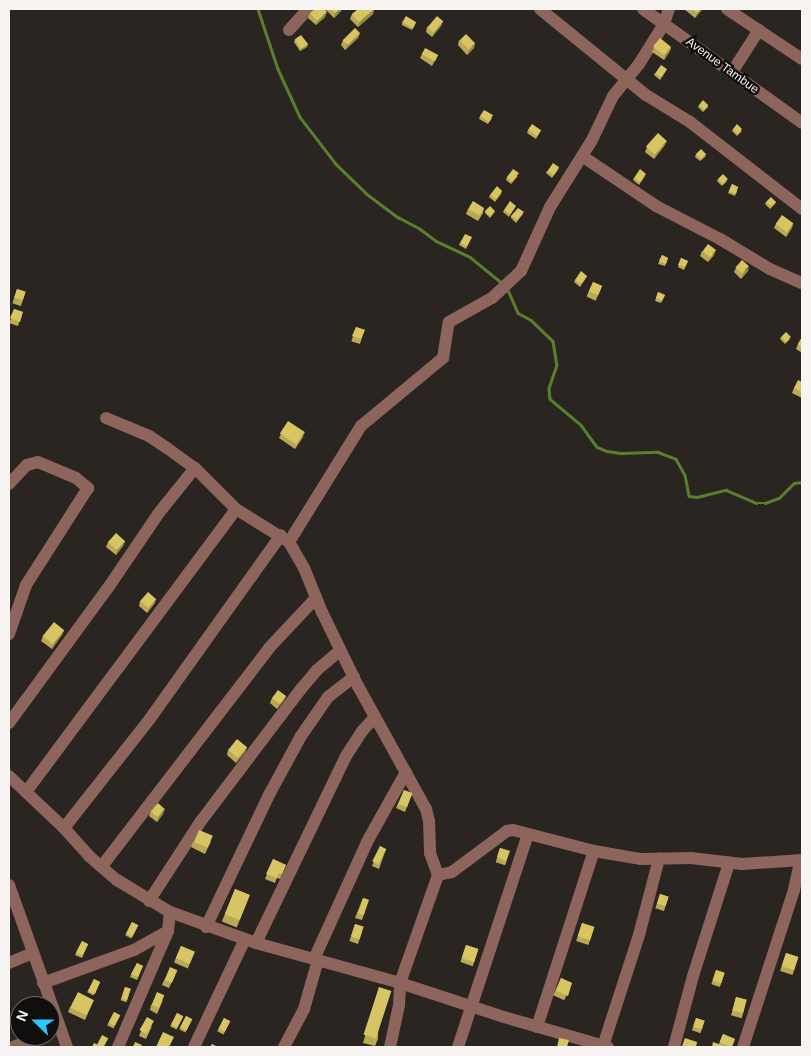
<!DOCTYPE html>
<html>
<head>
<meta charset="utf-8">
<style>
	body { margin:0 }
	#map { position:relative; width:811px; height:1056px; overflow:hidden; background:#2a2521; font-family:Arial,sans-serif }
	div>[style] { position:absolute }
	.stream>* { height:2.5px; margin:-1.25px; padding:0 1.25px; transform-origin:1.25px; border-radius:1.25px; background:#5a802d }
	.minor>* { height:12px; margin:-6px; padding:0 6px; transform-origin:6px; border-radius:6px; background:#8d655c }
	.wall>* { inset:0; background:#b9a954; transform-origin:0 0 }
	.shaded-wall>* { inset:0; background:#968945 }
	.building>* { inset:0; background:#d7c462; transform-origin:0 0 }
	span { translate:-50% -50%; white-space:nowrap; text-align:center; line-height:1.15; -webkit-text-stroke:5px #110f0d; paint-order:stroke }
	.street-label { font-size:12px; color:#f7f4f1 }
	.frame { position:absolute; inset:0; border:10px solid #f7f4f1; pointer-events:none }
	.north { position:absolute; left:10px; top:996px; width:50px; height:50px; box-sizing:border-box; background:#110f0d; border:1px solid #6d6b68; border-radius:50%; rotate:292deg; font-size:14px; font-weight:700; line-height:20px; text-align:center; color:#f7f4f1 }
	.north::after { content:''; display:block; margin:auto; width:18px; height:22px; background:#29c8ff; clip-path:polygon(50% 0,100% 100%,50% 72%,0 100%) }
</style>
</head>
<body>
<div id="map">
	<div class="stream">
		<div style="left:258px;top:9px;width:63px;rotate:71.6deg"></div>
		<div style="left:278px;top:69px;width:53px;rotate:65.4deg"></div>
		<div style="left:300px;top:117px;width:59px;rotate:52.5deg"></div>
		<div style="left:336px;top:164px;width:43px;rotate:44.1deg"></div>
		<div style="left:367px;top:194px;width:39px;rotate:37deg"></div>
		<div style="left:398px;top:217px;width:24px;rotate:28deg"></div>
		<div style="left:419px;top:228px;width:21px;rotate:37deg"></div>
		<div style="left:436px;top:241px;width:38px;rotate:25deg"></div>
		<div style="left:470px;top:257px;width:41px;rotate:39.1deg"></div>
		<div style="left:507px;top:288px;width:27px;rotate:66deg"></div>
		<div style="left:518px;top:313px;width:15px;rotate:28deg"></div>
		<div style="left:531px;top:320px;width:30px;rotate:44deg"></div>
		<div style="left:553px;top:341px;width:24px;rotate:81deg"></div>
		<div style="left:557px;top:365px;width:24px;rotate:109deg"></div>
		<div style="left:549px;top:388px;width:11px;rotate:85deg"></div>
		<div style="left:550px;top:399px;width:40px;rotate:40deg"></div>
		<div style="left:581px;top:425px;width:27px;rotate:54deg"></div>
		<div style="left:597px;top:447px;width:11px;rotate:22deg"></div>
		<div style="left:607px;top:451px;width:15px;rotate:8deg"></div>
		<div style="left:622px;top:453px;width:36px;rotate:-2deg"></div>
		<div style="left:658px;top:452px;width:19px;rotate:21deg"></div>
		<div style="left:676px;top:459px;width:18px;rotate:61deg"></div>
		<div style="left:685px;top:475px;width:21px;rotate:79deg"></div>
		<div style="left:689px;top:496px;width:8px;rotate:7deg"></div>
		<div style="left:697px;top:497px;width:30px;rotate:-14deg"></div>
		<div style="left:726px;top:490px;width:33px;rotate:23deg"></div>
		<div style="left:756px;top:503px;width:9px"></div>
		<div style="left:765px;top:503px;width:15px;rotate:-20deg"></div>
		<div style="left:779px;top:498px;width:21px;rotate:-45deg"></div>
		<div style="left:794px;top:483px;width:8px;rotate:-7deg"></div>
	</div>
	<div class="minor">
		<div style="left:540px;top:9px;width:136px;rotate:39.1deg"></div>
		<div style="left:646px;top:95px;width:52px;rotate:31.5deg"></div>
		<div style="left:690px;top:122px;width:142px;rotate:37.8deg"></div>
		<div style="left:643px;top:9px;width:196px;rotate:35.6deg"></div>
		<div style="left:727px;top:9px;width:90px;rotate:33.7deg"></div>
		<div style="left:289px;top:30px;width:28px;rotate:-48deg"></div>
		<div style="left:732px;top:72px;width:50px;rotate:-57.3deg"></div>
		<div style="left:582px;top:156px;width:89px;rotate:34deg"></div>
		<div style="left:656px;top:206px;width:72px;rotate:27.3deg"></div>
		<div style="left:720px;top:239px;width:58px;rotate:31deg"></div>
		<div style="left:770px;top:269px;width:35px;rotate:24deg"></div>
		<div style="left:106px;top:418px;width:47px;rotate:22.7deg"></div>
		<div style="left:149px;top:436px;width:22px;rotate:34deg"></div>
		<div style="left:167px;top:448px;width:34px;rotate:36deg"></div>
		<div style="left:195px;top:468px;width:58px;rotate:45deg"></div>
		<div style="left:236px;top:509px;width:62px;rotate:31.9deg"></div>
		<div style="left:289px;top:542px;width:30px;rotate:60deg"></div>
		<div style="left:304px;top:568px;width:48px;rotate:67.8deg"></div>
		<div style="left:322px;top:612px;width:82px;rotate:64.1deg"></div>
		<div style="left:358px;top:686px;width:141px;rotate:61.1deg"></div>
		<div style="left:426px;top:809px;width:12px;rotate:76deg"></div>
		<div style="left:429px;top:821px;width:32px;rotate:88deg"></div>
		<div style="left:430px;top:853px;width:23px;rotate:70deg"></div>
		<div style="left:438px;top:875px;width:14px;rotate:-12deg"></div>
		<div style="left:452px;top:872px;width:69px;rotate:-36.7deg"></div>
		<div style="left:507px;top:831px;width:6px;rotate:-9deg"></div>
		<div style="left:513px;top:830px;width:84px;rotate:14.5deg"></div>
		<div style="left:594px;top:851px;width:48px;rotate:9.7deg"></div>
		<div style="left:641px;top:859px;width:50px;rotate:-1.1deg"></div>
		<div style="left:691px;top:858px;width:51px;rotate:6.7deg"></div>
		<div style="left:742px;top:864px;width:60px;rotate:-3.8deg"></div>
		<div style="left:9px;top:484px;width:26px;rotate:-47deg"></div>
		<div style="left:27px;top:465px;width:11px;rotate:-15deg"></div>
		<div style="left:38px;top:462px;width:41px;rotate:22.8deg"></div>
		<div style="left:76px;top:478px;width:16px;rotate:40deg"></div>
		<div style="left:88px;top:488px;width:115px;rotate:122.6deg"></div>
		<div style="left:26px;top:585px;width:52px;rotate:109.1deg"></div>
		<div style="left:289px;top:542px;width:137px;rotate:-58.2deg"></div>
		<div style="left:361px;top:426px;width:107px;rotate:-39.7deg"></div>
		<div style="left:443px;top:358px;width:36px;rotate:-81deg"></div>
		<div style="left:449px;top:322px;width:49px;rotate:-29.2deg"></div>
		<div style="left:492px;top:298px;width:40px;rotate:-43deg"></div>
		<div style="left:521px;top:271px;width:70px;rotate:-65.6deg"></div>
		<div style="left:550px;top:207px;width:79px;rotate:-57.9deg"></div>
		<div style="left:592px;top:140px;width:49px;rotate:-64.5deg"></div>
		<div style="left:613px;top:96px;width:41px;rotate:-50.9deg"></div>
		<div style="left:639px;top:64px;width:47px;rotate:-58deg"></div>
		<div style="left:664px;top:24px;width:16px;rotate:-72deg"></div>
		<div style="left:9px;top:723px;width:171px;rotate:-53.8deg"></div>
		<div style="left:110px;top:585px;width:86px;rotate:-55.9deg"></div>
		<div style="left:158px;top:514px;width:59px;rotate:-51.2deg"></div>
		<div style="left:9px;top:776px;width:76px;rotate:43.4deg"></div>
		<div style="left:64px;top:828px;width:38px;rotate:48deg"></div>
		<div style="left:89px;top:856px;width:37px;rotate:41deg"></div>
		<div style="left:117px;top:880px;width:62px;rotate:31.1deg"></div>
		<div style="left:170px;top:912px;width:91px;rotate:19.8deg"></div>
		<div style="left:256px;top:943px;width:149px;rotate:15.5deg"></div>
		<div style="left:400px;top:983px;width:109px;rotate:18.1deg"></div>
		<div style="left:504px;top:1017px;width:108px;rotate:16.1deg"></div>
		<div style="left:26px;top:792px;width:352px;rotate:-53.4deg"></div>
		<div style="left:64px;top:828px;width:137px;rotate:-51.8deg"></div>
		<div style="left:149px;top:720px;width:227px;rotate:-54.5deg"></div>
		<div style="left:102px;top:866px;width:275px;rotate:-52.5deg"></div>
		<div style="left:269px;top:648px;width:69px;rotate:-46.8deg"></div>
		<div style="left:9px;top:885px;width:172px;rotate:70.3deg"></div>
		<div style="left:149px;top:901px;width:95px;rotate:-57deg"></div>
		<div style="left:201px;top:821px;width:166px;rotate:-52.9deg"></div>
		<div style="left:301px;top:689px;width:25px;rotate:-50deg"></div>
		<div style="left:317px;top:670px;width:30px;rotate:-40deg"></div>
		<div style="left:206px;top:927px;width:148px;rotate:-64.5deg"></div>
		<div style="left:270px;top:793px;width:65px;rotate:-61.5deg"></div>
		<div style="left:301px;top:736px;width:47px;rotate:-55.3deg"></div>
		<div style="left:328px;top:697px;width:33px;rotate:-38deg"></div>
		<div style="left:256px;top:943px;width:208px;rotate:-64.3deg"></div>
		<div style="left:346px;top:756px;width:30px;rotate:-57deg"></div>
		<div style="left:362px;top:731px;width:19px;rotate:-47deg"></div>
		<div style="left:314px;top:959px;width:128px;rotate:-65.6deg"></div>
		<div style="left:367px;top:842px;width:80px;rotate:-60.9deg"></div>
		<div style="left:9px;top:963px;width:26px;rotate:-23deg"></div>
		<div style="left:43px;top:983px;width:97px;rotate:-19.9deg"></div>
		<div style="left:134px;top:950px;width:39px;rotate:-29deg"></div>
		<div style="left:537px;top:1027px;width:185px;rotate:-72.1deg"></div>
		<div style="left:603px;top:1046px;width:117px;rotate:-72deg"></div>
		<div style="left:639px;top:935px;width:79px;rotate:-75.3deg"></div>
		<div style="left:13px;top:1047px;width:33px;rotate:-20deg"></div>
		<div style="left:118px;top:1047px;width:126px;rotate:-66.7deg"></div>
		<div style="left:168px;top:931px;width:19px;rotate:-84deg"></div>
		<div style="left:194px;top:1047px;width:119px;rotate:-64.7deg"></div>
		<div style="left:284px;top:1047px;width:43px;rotate:-62.2deg"></div>
		<div style="left:304px;top:1009px;width:51px;rotate:-74.1deg"></div>
		<div style="left:390px;top:1047px;width:43px;rotate:-77.9deg"></div>
		<div style="left:399px;top:1005px;width:22px;rotate:-87deg"></div>
		<div style="left:400px;top:983px;width:114px;rotate:-70.6deg"></div>
		<div style="left:458px;top:1047px;width:224px;rotate:-71.8deg"></div>
		<div style="left:674px;top:1047px;width:73px;rotate:-75deg"></div>
		<div style="left:693px;top:976px;width:119px;rotate:-72.3deg"></div>
		<div style="left:743px;top:1047px;width:165px;rotate:-72deg"></div>
		<div style="left:794px;top:890px;width:30px;rotate:-78deg"></div>
	</div>
	<div class="wall">
		<div style="clip-path:polygon(325px 9px,342px 9px,341px 11px,334px 18px)"></div>
		<div style="clip-path:polygon(374px 9px,373px 14px,358px 27px,350px 19px,352px 14px)"></div>
		<div style="clip-path:polygon(684px 9px,702px 9px,695px 18px)"></div>
		<div style="clip-path:polygon(310px 13px,325px 17px,316px 25px,308px 18px)"></div>
		<div style="clip-path:polygon(443px 21px,441px 26px,432px 37px,426px 32px,427px 27px)"></div>
		<div style="clip-path:polygon(402px 22px,415px 25px,412px 30px,402px 25px)"></div>
		<div style="clip-path:polygon(360px 33px,358px 38px,345px 50px,341px 45px,343px 40px)"></div>
		<div style="clip-path:polygon(295px 39px,308px 44px,307px 47px,300px 51px,294px 42px)"></div>
		<div style="clip-path:polygon(459px 40px,474px 48px,467px 55px,458px 45px)"></div>
		<div style="clip-path:polygon(654px 47px,671px 47px,670px 51px,664px 60px,652px 52px)"></div>
		<div style="clip-path:polygon(422px 54px,438px 55px,432px 66px,420px 58px)"></div>
		<div style="clip-path:polygon(667px 69px,666px 71px,660px 80px,654px 75px,655px 73px)"></div>
		<div style="clip-path:polygon(699px 105px,708px 105px,708px 107px,703px 112px,698px 107px)"></div>
		<div style="clip-path:polygon(480px 116px,492px 118px,488px 124px,479px 119px)"></div>
		<div style="clip-path:polygon(733px 129px,742px 131px,737px 136px,732px 131px)"></div>
		<div style="clip-path:polygon(528px 130px,541px 130px,536px 139px,527px 133px)"></div>
		<div style="clip-path:polygon(665px 145px,654px 159px,645px 152px,647px 147px)"></div>
		<div style="clip-path:polygon(696px 154px,706px 154px,705px 157px,700px 161px,695px 157px)"></div>
		<div style="clip-path:polygon(559px 167px,558px 170px,552px 178px,546px 173px,547px 171px)"></div>
		<div style="clip-path:polygon(518px 176px,511px 184px,506px 180px,507px 177px)"></div>
		<div style="clip-path:polygon(645px 176px,639px 185px,633px 180px,634px 178px)"></div>
		<div style="clip-path:polygon(718px 179px,727px 181px,722px 186px,717px 181px)"></div>
		<div style="clip-path:polygon(732px 184px,738px 187px,735px 196px,728px 193px)"></div>
		<div style="clip-path:polygon(502px 191px,501px 194px,495px 202px,489px 197px,490px 195px)"></div>
		<div style="clip-path:polygon(766px 202px,776px 202px,775px 204px,770px 209px,765px 204px)"></div>
		<div style="clip-path:polygon(516px 206px,509px 217px,503px 212px,504px 210px)"></div>
		<div style="clip-path:polygon(484px 208px,483px 213px,478px 221px,466px 214px,468px 209px)"></div>
		<div style="clip-path:polygon(485px 211px,495px 211px,494px 213px,490px 218px,485px 213px)"></div>
		<div style="clip-path:polygon(523px 214px,516px 223px,511px 218px,511px 216px)"></div>
		<div style="clip-path:polygon(793px 223px,792px 228px,786px 237px,774px 228px,776px 224px)"></div>
		<div style="clip-path:polygon(472px 237px,466px 249px,459px 245px,460px 243px)"></div>
		<div style="clip-path:polygon(702px 251px,714px 255px,708px 262px,700px 256px)"></div>
		<div style="clip-path:polygon(662px 255px,668px 258px,665px 266px,658px 264px)"></div>
		<div style="clip-path:polygon(681px 258px,688px 261px,684px 270px,678px 267px)"></div>
		<div style="clip-path:polygon(736px 268px,748px 271px,741px 279px,734px 272px)"></div>
		<div style="clip-path:polygon(587px 276px,586px 278px,580px 287px,574px 282px,575px 280px)"></div>
		<div style="left:593px;top:282px;width:10px;height:16px;rotate:24deg"></div>
		<div style="left:17px;top:289px;width:9px;height:15px;rotate:18deg"></div>
		<div style="clip-path:polygon(658px 292px,665px 295px,661px 303px,655px 301px)"></div>
		<div style="left:14px;top:309px;width:9px;height:15px;rotate:18deg"></div>
		<div style="left:356px;top:327px;width:9px;height:15px;rotate:18deg"></div>
		<div style="clip-path:polygon(781px 337px,790px 339px,785px 344px,780px 339px)"></div>
		<div style="clip-path:polygon(802px 337px,802px 353px,796px 349px,798px 344px)"></div>
		<div style="clip-path:polygon(802px 382px,802px 398px,792px 393px,794px 388px)"></div>
		<div style="clip-path:polygon(281px 434px,303px 437px,295px 449px,279px 438px)"></div>
		<div style="clip-path:polygon(125px 541px,123px 546px,116px 555px,106px 547px,108px 542px)"></div>
		<div style="clip-path:polygon(140px 601px,155px 603px,147px 613px,139px 606px)"></div>
		<div style="clip-path:polygon(64px 630px,62px 635px,52px 649px,41px 641px,43px 636px)"></div>
		<div style="clip-path:polygon(286px 696px,284px 700px,277px 709px,270px 703px,272px 698px)"></div>
		<div style="clip-path:polygon(247px 747px,245px 752px,236px 763px,227px 755px,228px 750px)"></div>
		<div style="clip-path:polygon(404px 790px,412px 793px,405px 812px,396px 808px)"></div>
		<div style="clip-path:polygon(151px 811px,163px 814px,157px 822px,149px 816px)"></div>
		<div style="clip-path:polygon(211px 841px,205px 854px,191px 847px,193px 842px)"></div>
		<div style="clip-path:polygon(380px 846px,386px 849px,379px 869px,372px 866px)"></div>
		<div style="left:500px;top:848px;width:10px;height:15px;rotate:17deg"></div>
		<div style="clip-path:polygon(273px 859px,286px 865px,280px 879px,277px 878px,275px 883px,265px 879px)"></div>
		<div style="left:235px;top:889px;width:16px;height:35px;rotate:22deg"></div>
		<div style="left:660px;top:894px;width:9px;height:15px;rotate:18deg"></div>
		<div style="clip-path:polygon(363px 898px,369px 900px,362px 920px,355px 918px)"></div>
		<div style="left:132px;top:922px;width:7px;height:15px;rotate:27deg"></div>
		<div style="left:582px;top:923px;width:13px;height:19px;rotate:18deg"></div>
		<div style="left:355px;top:924px;width:9px;height:18px;rotate:18deg"></div>
		<div style="clip-path:polygon(82px 941px,88px 944px,82px 958px,75px 955px)"></div>
		<div style="left:466px;top:945px;width:13px;height:18px;rotate:18deg"></div>
		<div style="left:181px;top:946px;width:15px;height:18px;rotate:23deg"></div>
		<div style="left:786px;top:953px;width:13px;height:19px;rotate:18deg"></div>
		<div style="clip-path:polygon(137px 963px,143px 966px,137px 980px,130px 977px)"></div>
		<div style="left:716px;top:970px;width:9px;height:15px;rotate:18deg"></div>
		<div style="clip-path:polygon(175px 975px,169px 988px,162px 985px,164px 980px)"></div>
		<div style="left:561px;top:978px;width:12px;height:19px;rotate:24deg"></div>
		<div style="left:94px;top:979px;width:7px;height:15px;rotate:27deg"></div>
		<div style="left:125px;top:987px;width:6px;height:14px;rotate:18deg"></div>
		<div style="clip-path:polygon(379px 987px,378px 1039px,375px 1046px,363px 1043px)"></div>
		<div style="left:736px;top:997px;width:11px;height:19px;rotate:15deg"></div>
		<div style="clip-path:polygon(163px 1000px,157px 1014px,150px 1010px,151px 1005px)"></div>
		<div style="clip-path:polygon(92px 1004px,85px 1020px,68px 1012px,70px 1007px)"></div>
		<div style="left:114px;top:1012px;width:7px;height:15px;rotate:27deg"></div>
		<div style="left:177px;top:1013px;width:7px;height:15px;rotate:27deg"></div>
		<div style="left:186px;top:1016px;width:7px;height:15px;rotate:27deg"></div>
		<div style="left:224px;top:1018px;width:7px;height:15px;rotate:27deg"></div>
		<div style="left:696px;top:1018px;width:9px;height:13px;rotate:18deg"></div>
		<div style="clip-path:polygon(152px 1026px,146px 1039px,139px 1036px,141px 1031px)"></div>
		<div style="clip-path:polygon(723px 1034px,735px 1039px,732px 1047px,712px 1047px,719px 1044px)"></div>
	</div>
	<div class="shaded-wall">
		<div style="clip-path:polygon(340px 9px,342px 9px,341px 11px,334px 18px,335px 13px)"></div>
		<div style="clip-path:polygon(374px 9px,373px 14px,358px 27px,359px 22px)"></div>
		<div style="clip-path:polygon(701px 9px,702px 9px,702px 10px,695px 18px,697px 13px)"></div>
		<div style="clip-path:polygon(327px 12px,325px 17px,316px 25px,317px 21px)"></div>
		<div style="clip-path:polygon(443px 21px,441px 26px,432px 37px,434px 32px)"></div>
		<div style="clip-path:polygon(360px 33px,358px 38px,345px 50px,347px 45px)"></div>
		<div style="clip-path:polygon(475px 43px,474px 48px,467px 55px,469px 50px)"></div>
		<div style="clip-path:polygon(308px 44px,307px 47px,300px 51px,301px 49px)"></div>
		<div style="clip-path:polygon(671px 47px,670px 51px,664px 60px,665px 55px)"></div>
		<div style="clip-path:polygon(667px 141px,665px 145px,654px 159px,656px 154px)"></div>
		<div style="clip-path:polygon(793px 223px,792px 228px,786px 237px,788px 232px)"></div>
		<div style="clip-path:polygon(716px 250px,714px 255px,708px 262px,710px 258px)"></div>
		<div style="clip-path:polygon(749px 266px,748px 271px,741px 279px,743px 274px)"></div>
		<div style="clip-path:polygon(305px 432px,303px 437px,295px 449px,297px 444px)"></div>
		<div style="clip-path:polygon(125px 541px,123px 546px,116px 555px,117px 550px)"></div>
		<div style="clip-path:polygon(156px 599px,155px 603px,147px 613px,149px 608px)"></div>
		<div style="clip-path:polygon(64px 630px,62px 635px,52px 649px,53px 644px)"></div>
		<div style="clip-path:polygon(286px 696px,284px 700px,277px 709px,279px 704px)"></div>
		<div style="clip-path:polygon(247px 747px,245px 752px,236px 763px,238px 758px)"></div>
		<div style="clip-path:polygon(165px 809px,163px 814px,157px 822px,158px 817px)"></div>
	</div>
	<div class="building">
		<div style="clip-path:polygon(315px 9px,324px 9px,327px 12px,317px 21px,310px 13px)"></div>
		<div style="clip-path:polygon(331px 9px,340px 9px,335px 13px)"></div>
		<div style="clip-path:polygon(358px 9px,374px 9px,359px 22px,352px 14px)"></div>
		<div style="clip-path:polygon(692px 9px,701px 9px,697px 13px)"></div>
		<div style="left:406px;top:16px;width:12px;height:7px;rotate:31deg"></div>
		<div style="left:437px;top:16px;width:8px;height:15px;rotate:40deg"></div>
		<div style="left:355px;top:28px;width:7px;height:17px;rotate:45deg"></div>
		<div style="left:466px;top:34px;width:13px;height:9px;rotate:45deg"></div>
		<div style="clip-path:polygon(301px 35px,308px 44px,301px 49px,295px 39px)"></div>
		<div style="left:660px;top:38px;width:14px;height:11px;rotate:39deg"></div>
		<div style="left:425px;top:48px;width:15px;height:7px;rotate:28deg"></div>
		<div style="left:661px;top:65px;width:7px;height:10px;rotate:34deg"></div>
		<div style="clip-path:polygon(703px 100px,708px 105px,704px 110px,699px 105px)"></div>
		<div style="clip-path:polygon(484px 110px,493px 115px,489px 122px,480px 116px)"></div>
		<div style="left:532px;top:124px;width:11px;height:7px;rotate:34deg"></div>
		<div style="clip-path:polygon(737px 124px,742px 129px,738px 134px,733px 129px)"></div>
		<div style="left:658px;top:133px;width:12px;height:18px;rotate:42deg"></div>
		<div style="left:701px;top:149px;width:7px;height:7px;rotate:45deg"></div>
		<div style="left:553px;top:163px;width:7px;height:10px;rotate:34deg"></div>
		<div style="clip-path:polygon(513px 169px,519px 173px,512px 182px,507px 177px)"></div>
		<div style="clip-path:polygon(640px 169px,646px 174px,640px 182px,634px 178px)"></div>
		<div style="left:723px;top:174px;width:7px;height:7px;rotate:45deg"></div>
		<div style="clip-path:polygon(732px 184px,738px 187px,736px 194px,729px 191px)"></div>
		<div style="clip-path:polygon(497px 186px,502px 191px,496px 199px,490px 195px)"></div>
		<div style="clip-path:polygon(771px 197px,776px 202px,771px 206px,766px 202px)"></div>
		<div style="left:473px;top:201px;width:13px;height:9px;rotate:32deg"></div>
		<div style="clip-path:polygon(510px 201px,516px 206px,510px 214px,504px 210px)"></div>
		<div style="left:490px;top:206px;width:7px;height:7px;rotate:45deg"></div>
		<div style="clip-path:polygon(518px 208px,524px 212px,517px 220px,511px 216px)"></div>
		<div style="left:782px;top:215px;width:14px;height:11px;rotate:36deg"></div>
		<div style="clip-path:polygon(465px 234px,472px 237px,467px 246px,460px 243px)"></div>
		<div style="left:708px;top:244px;width:10px;height:9px;rotate:37deg"></div>
		<div style="clip-path:polygon(662px 255px,668px 258px,666px 264px,659px 261px)"></div>
		<div style="clip-path:polygon(681px 258px,688px 261px,685px 267px,678px 265px)"></div>
		<div style="left:742px;top:260px;width:9px;height:10px;rotate:41deg"></div>
		<div style="clip-path:polygon(581px 271px,587px 276px,581px 284px,575px 280px)"></div>
		<div style="left:593px;top:282px;width:10px;height:10px;rotate:24deg"></div>
		<div style="left:17px;top:289px;width:9px;height:9px;rotate:18deg"></div>
		<div style="clip-path:polygon(658px 292px,665px 295px,662px 301px,656px 298px)"></div>
		<div style="clip-path:polygon(14px 309px,23px 312px,20px 322px,10px 318px)"></div>
		<div style="clip-path:polygon(356px 327px,365px 330px,361px 339px,352px 336px)"></div>
		<div style="left:786px;top:332px;width:7px;height:7px;rotate:45deg"></div>
		<div style="clip-path:polygon(802px 337px,802px 347px,798px 344px)"></div>
		<div style="clip-path:polygon(798px 380px,802px 382px,802px 392px,794px 388px)"></div>
		<div style="left:288px;top:421px;width:20px;height:15px;rotate:33deg"></div>
		<div style="left:116px;top:533px;width:12px;height:12px;rotate:42deg"></div>
		<div style="left:148px;top:592px;width:11px;height:12px;rotate:41deg"></div>
		<div style="left:54px;top:622px;width:13px;height:18px;rotate:39deg"></div>
		<div style="left:278px;top:690px;width:10px;height:10px;rotate:37deg"></div>
		<div style="left:237px;top:739px;width:13px;height:14px;rotate:39deg"></div>
		<div style="left:404px;top:790px;width:9px;height:15px;rotate:21deg"></div>
		<div style="left:158px;top:803px;width:9px;height:11px;rotate:41deg"></div>
		<div style="left:199px;top:830px;width:15px;height:13px;rotate:23deg"></div>
		<div style="left:380px;top:846px;width:7px;height:17px;rotate:27deg"></div>
		<div style="clip-path:polygon(500px 848px,510px 851px,506px 861px,497px 857px)"></div>
		<div style="clip-path:polygon(273px 859px,286px 865px,282px 874px,279px 873px,277px 878px,266px 874px)"></div>
		<div style="left:235px;top:889px;width:16px;height:27px;rotate:22deg"></div>
		<div style="left:660px;top:894px;width:9px;height:10px;rotate:18deg"></div>
		<div style="left:363px;top:898px;width:6px;height:16px;rotate:18deg"></div>
		<div style="left:132px;top:922px;width:7px;height:13px;rotate:27deg"></div>
		<div style="left:582px;top:923px;width:13px;height:14px;rotate:18deg"></div>
		<div style="left:355px;top:924px;width:9px;height:13px;rotate:18deg"></div>
		<div style="left:82px;top:941px;width:7px;height:13px;rotate:27deg"></div>
		<div style="left:466px;top:945px;width:13px;height:14px;rotate:18deg"></div>
		<div style="left:181px;top:946px;width:15px;height:13px;rotate:23deg"></div>
		<div style="left:786px;top:953px;width:13px;height:14px;rotate:18deg"></div>
		<div style="clip-path:polygon(137px 963px,143px 966px,138px 977px,131px 974px)"></div>
		<div style="left:170px;top:967px;width:8px;height:14px;rotate:23deg"></div>
		<div style="left:716px;top:970px;width:9px;height:11px;rotate:18deg"></div>
		<div style="clip-path:polygon(561px 978px,572px 983px,568px 996px,556px 991px)"></div>
		<div style="clip-path:polygon(94px 979px,100px 982px,95px 994px,88px 991px)"></div>
		<div style="left:125px;top:987px;width:6px;height:12px;rotate:18deg"></div>
		<div style="left:379px;top:987px;width:13px;height:50px;rotate:18deg"></div>
		<div style="left:78px;top:992px;width:18px;height:17px;rotate:27deg"></div>
		<div style="left:157px;top:992px;width:8px;height:14px;rotate:23deg"></div>
		<div style="left:736px;top:997px;width:11px;height:14px;rotate:15deg"></div>
		<div style="left:114px;top:1012px;width:7px;height:12px;rotate:27deg"></div>
		<div style="left:177px;top:1013px;width:7px;height:13px;rotate:27deg"></div>
		<div style="left:186px;top:1016px;width:7px;height:13px;rotate:27deg"></div>
		<div style="left:147px;top:1017px;width:8px;height:15px;rotate:30deg"></div>
		<div style="left:224px;top:1018px;width:7px;height:12px;rotate:27deg"></div>
		<div style="left:696px;top:1018px;width:9px;height:9px;rotate:18deg"></div>
		<div style="clip-path:polygon(163px 1032px,174px 1037px,169px 1047px,156px 1047px)"></div>
		<div style="left:723px;top:1034px;width:13px;height:9px;rotate:23deg"></div>
		<div style="left:102px;top:1035px;width:7px;height:11px;rotate:27deg"></div>
		<div style="clip-path:polygon(559px 1038px,569px 1040px,567px 1047px,557px 1047px)"></div>
		<div style="clip-path:polygon(685px 1038px,697px 1042px,696px 1047px,686px 1047px,682px 1046px)"></div>
		<div style="clip-path:polygon(135px 1042px,142px 1045px,141px 1047px,133px 1047px)"></div>
		<div style="clip-path:polygon(713px 1042px,727px 1047px,712px 1047px)"></div>
		<div style="clip-path:polygon(94px 1043px,103px 1047px,92px 1047px)"></div>
		<div style="clip-path:polygon(212px 1044px,218px 1047px,210px 1047px)"></div>
	</div>
	<div class="street-label">
		<span style="left:722px;top:66px;rotate:36deg">Avenue Tambue</span>
	</div>
	<div class="frame"></div>
	<div class="north">N</div>
</div>
</body>
</html>
